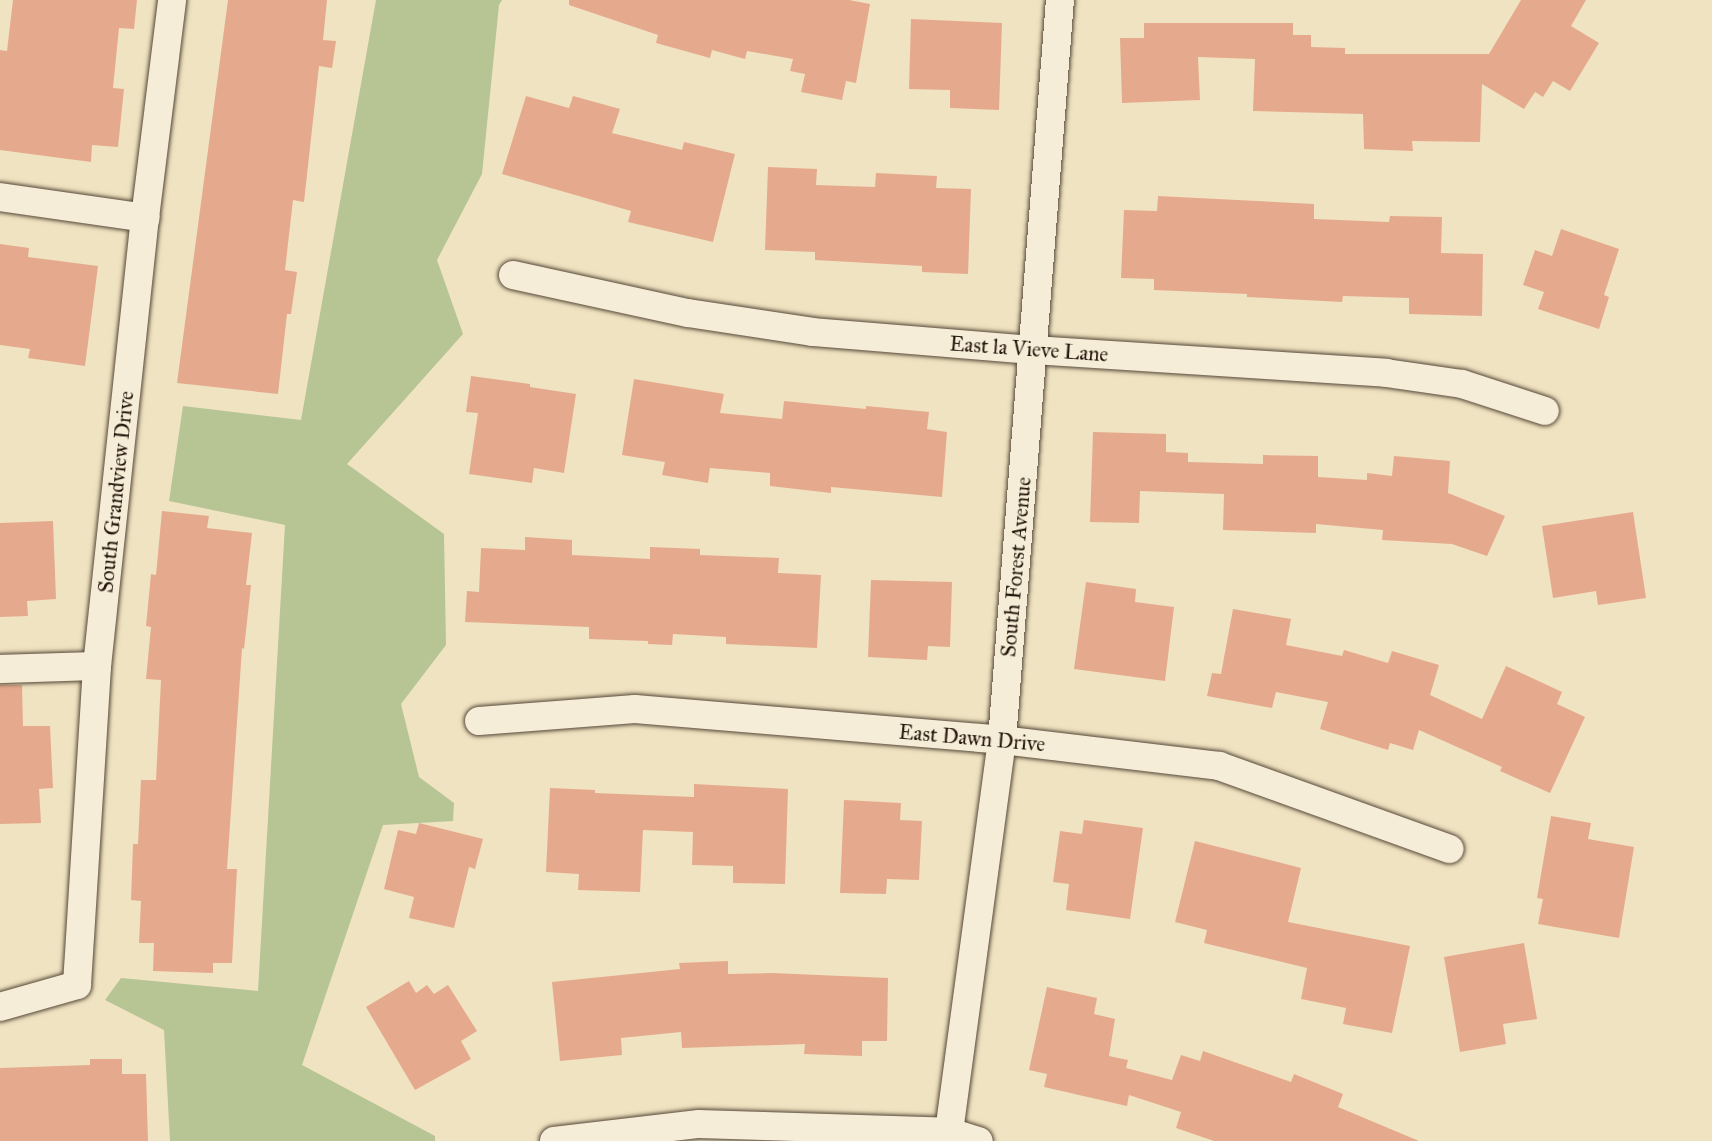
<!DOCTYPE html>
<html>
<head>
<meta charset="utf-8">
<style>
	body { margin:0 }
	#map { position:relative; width:1712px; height:1141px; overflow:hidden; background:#f0e3c1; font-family:"IM FELL Great Primer",serif }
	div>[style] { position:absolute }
	.green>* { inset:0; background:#b7c494 }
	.building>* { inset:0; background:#e5aa8d }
	.roads { filter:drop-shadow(0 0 2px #564838) drop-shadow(0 0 2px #564838) }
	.minor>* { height:28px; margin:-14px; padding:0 14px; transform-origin:14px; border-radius:14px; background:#f5edd7 }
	span { translate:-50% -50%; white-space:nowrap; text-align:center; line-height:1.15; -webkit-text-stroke:4.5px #f5edd7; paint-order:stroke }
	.street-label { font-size:21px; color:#23140a }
</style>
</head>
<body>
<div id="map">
	<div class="green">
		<div style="clip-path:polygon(376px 0,502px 0,499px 5px,482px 174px,437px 260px,463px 334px,347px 464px,444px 534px,446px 645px,401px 704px,419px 777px,454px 803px,453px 821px,383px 825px,302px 1065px,435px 1136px,435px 1141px,170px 1141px,164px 1030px,105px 1000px,121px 978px,258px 991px,285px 525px,169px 501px,183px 406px,301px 420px)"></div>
	</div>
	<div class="building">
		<div style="clip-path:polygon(13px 0,137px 0,134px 29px,119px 28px,113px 88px,124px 89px,118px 147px,92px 145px,91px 162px,0 150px,0 50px,7px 51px)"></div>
		<div style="clip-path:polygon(228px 0,327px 0,323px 40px,336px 41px,332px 68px,319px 66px,304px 202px,293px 200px,285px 270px,297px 272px,291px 314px,287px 314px,278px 394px,177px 383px)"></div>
		<div style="clip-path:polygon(569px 0,849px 0,870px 4px,856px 83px,846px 81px,842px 100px,801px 92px,805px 74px,790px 71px,793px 59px,747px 51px,745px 59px,712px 50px,710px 58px,656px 43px,658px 35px,569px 5px)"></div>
		<div style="clip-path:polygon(1521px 0,1586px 0,1571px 26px,1599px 43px,1570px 91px,1553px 81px,1543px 97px,1535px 92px,1524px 109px,1482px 84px,1480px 142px,1412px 141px,1413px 151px,1364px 149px,1363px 114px,1253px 111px,1255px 59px,1198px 57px,1200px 100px,1122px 103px,1120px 38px,1144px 38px,1144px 23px,1293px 23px,1293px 35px,1311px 35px,1311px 47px,1345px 48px,1345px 54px,1489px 54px)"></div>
		<div style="clip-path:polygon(911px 19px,1002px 23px,999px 110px,950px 108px,950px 90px,909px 89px)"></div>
		<div style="clip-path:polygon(526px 96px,569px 108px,573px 96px,620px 109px,612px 133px,682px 150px,684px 142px,735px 154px,713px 242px,628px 222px,631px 211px,502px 174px)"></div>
		<div style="clip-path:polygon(768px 167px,817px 169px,816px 185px,875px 187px,876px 173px,937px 176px,936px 188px,971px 189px,968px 274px,922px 272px,922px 266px,815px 260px,815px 252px,765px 250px)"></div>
		<div style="clip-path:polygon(1158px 196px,1314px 204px,1314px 219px,1389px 222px,1390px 216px,1442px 217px,1441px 253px,1483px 254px,1482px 316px,1409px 314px,1409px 298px,1343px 296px,1342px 302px,1247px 297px,1247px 294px,1154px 290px,1154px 279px,1121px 278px,1124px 210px,1157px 211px)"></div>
		<div style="clip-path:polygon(1561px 229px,1619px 249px,1604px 295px,1609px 297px,1599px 329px,1538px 309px,1544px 292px,1523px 285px,1535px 250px,1552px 256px)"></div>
		<div style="clip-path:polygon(0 244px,29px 248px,28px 257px,98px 266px,85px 366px,28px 358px,30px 349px,0 345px)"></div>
		<div style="clip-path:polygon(471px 376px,530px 384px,530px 387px,576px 394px,564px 473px,534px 468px,532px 483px,469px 474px,478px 413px,466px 412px)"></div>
		<div style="clip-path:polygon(634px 379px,724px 394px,720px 413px,782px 419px,784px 401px,866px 409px,866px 406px,929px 412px,927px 429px,947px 432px,942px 497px,831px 487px,831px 493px,770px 486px,770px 473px,710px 468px,708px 483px,662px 475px,665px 462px,622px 455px)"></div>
		<div style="clip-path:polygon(1093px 432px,1166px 434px,1166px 452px,1188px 453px,1188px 462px,1263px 464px,1263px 455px,1318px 456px,1318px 477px,1367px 480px,1367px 473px,1392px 476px,1394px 456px,1450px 461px,1448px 493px,1505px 516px,1487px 556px,1452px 544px,1382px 540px,1383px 530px,1316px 524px,1316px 533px,1223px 530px,1224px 494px,1140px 491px,1139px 523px,1090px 522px)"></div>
		<div style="clip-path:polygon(162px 511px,209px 516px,207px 528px,252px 533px,246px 585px,251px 585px,244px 649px,242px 648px,227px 869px,237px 869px,232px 963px,213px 963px,213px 973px,153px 971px,154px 943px,139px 943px,141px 901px,131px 900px,133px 844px,138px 844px,141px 780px,156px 780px,161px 680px,146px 679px,151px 627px,146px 626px,151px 574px,156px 575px)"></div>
		<div style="clip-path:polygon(1633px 512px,1646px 598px,1598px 605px,1596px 591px,1553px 598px,1542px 526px)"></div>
		<div style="clip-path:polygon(53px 521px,56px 599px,27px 601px,28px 616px,0 617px,0 523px)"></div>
		<div style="clip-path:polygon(525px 537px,572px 540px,572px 555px,650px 559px,650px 547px,700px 549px,700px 555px,779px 558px,778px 573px,821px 575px,817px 648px,726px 644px,726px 637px,673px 634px,672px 645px,648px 644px,648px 641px,589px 639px,589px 627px,465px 622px,467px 591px,479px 592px,481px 548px,525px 550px)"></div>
		<div style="clip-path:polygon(871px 580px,952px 582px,950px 647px,928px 646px,927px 660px,868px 657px)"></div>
		<div style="clip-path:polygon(1086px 582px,1136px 589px,1135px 602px,1174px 607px,1165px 681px,1074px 669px)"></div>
		<div style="clip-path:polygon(1233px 609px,1291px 619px,1286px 645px,1342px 656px,1344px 650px,1388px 663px,1392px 651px,1439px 665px,1430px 695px,1482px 719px,1506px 666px,1562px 692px,1557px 704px,1585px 717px,1550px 793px,1500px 771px,1502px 767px,1419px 730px,1413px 750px,1390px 743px,1388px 750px,1320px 729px,1328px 702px,1276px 692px,1272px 708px,1207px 696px,1212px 673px,1221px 674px)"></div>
		<div style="clip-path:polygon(0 685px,22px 685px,23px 726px,50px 726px,53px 788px,39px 789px,41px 823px,0 824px)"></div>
		<div style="clip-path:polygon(694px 784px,788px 789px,785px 884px,733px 883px,733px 866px,692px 865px,693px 832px,643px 830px,640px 892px,578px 890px,579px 874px,546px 872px,550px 788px,595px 790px,595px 793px,694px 797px)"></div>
		<div style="clip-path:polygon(844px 800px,901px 803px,900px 820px,922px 821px,919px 880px,887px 879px,886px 894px,840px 893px)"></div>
		<div style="clip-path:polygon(1551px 816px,1591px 823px,1588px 839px,1634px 847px,1619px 938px,1538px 924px,1543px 899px,1537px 898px)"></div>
		<div style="clip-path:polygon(1084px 820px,1143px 828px,1130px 919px,1066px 910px,1069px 884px,1053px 882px,1060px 831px,1082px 834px)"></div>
		<div style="clip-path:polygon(419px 823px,483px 839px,475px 869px,469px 867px,454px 928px,409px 918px,414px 897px,384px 889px,398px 830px,416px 834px)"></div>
		<div style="clip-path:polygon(1195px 841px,1301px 868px,1288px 922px,1410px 946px,1392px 1033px,1343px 1024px,1346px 1008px,1301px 999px,1307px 968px,1204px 943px,1207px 930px,1175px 922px)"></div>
		<div style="clip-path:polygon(1524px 943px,1537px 1019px,1503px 1024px,1506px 1044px,1460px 1052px,1444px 957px)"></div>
		<div style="clip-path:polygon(728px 961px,728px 974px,772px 973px,888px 978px,887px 1041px,862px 1041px,862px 1056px,804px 1054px,805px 1044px,682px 1048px,681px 1032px,621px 1038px,622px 1055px,560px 1061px,552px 982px,680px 969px,679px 963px)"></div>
		<div style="clip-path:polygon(409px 981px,416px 993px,427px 985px,434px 994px,448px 985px,477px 1031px,461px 1041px,471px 1059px,415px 1090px,366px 1007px)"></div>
		<div style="clip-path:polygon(1047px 987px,1097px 998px,1094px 1014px,1115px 1019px,1109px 1056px,1128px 1060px,1126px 1068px,1172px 1080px,1181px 1055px,1200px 1061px,1203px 1051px,1291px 1082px,1294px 1074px,1343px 1094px,1338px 1107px,1419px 1141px,1214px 1141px,1176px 1128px,1181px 1112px,1129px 1095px,1127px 1106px,1044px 1087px,1047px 1074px,1029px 1070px)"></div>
		<div style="clip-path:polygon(90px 1059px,122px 1059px,122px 1074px,146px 1074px,148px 1141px,0 1141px,0 1068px,90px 1065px)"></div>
	</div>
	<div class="roads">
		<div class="minor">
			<div style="left:0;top:197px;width:147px;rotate:8.2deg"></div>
			<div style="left:513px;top:275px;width:179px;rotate:12.3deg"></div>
			<div style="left:688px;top:313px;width:126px;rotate:8.6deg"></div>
			<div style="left:813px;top:332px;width:221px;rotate:4.7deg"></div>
			<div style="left:1033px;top:350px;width:354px;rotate:3.7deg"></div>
			<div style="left:1386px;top:373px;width:77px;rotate:8.2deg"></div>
			<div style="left:1462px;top:384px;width:87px;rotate:18deg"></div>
			<div style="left:0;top:669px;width:97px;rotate:-1.8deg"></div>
			<div style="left:479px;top:721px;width:156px;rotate:-4.4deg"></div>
			<div style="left:635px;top:709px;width:368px;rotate:4.8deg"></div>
			<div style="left:1002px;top:740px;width:219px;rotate:6.8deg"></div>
			<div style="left:1219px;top:766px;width:245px;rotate:19.8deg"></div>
			<div style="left:0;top:1007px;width:80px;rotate:-15.9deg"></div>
			<div style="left:77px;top:985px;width:320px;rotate:-86.4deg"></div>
			<div style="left:97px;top:666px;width:451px;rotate:-83.9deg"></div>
			<div style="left:145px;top:218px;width:220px;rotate:-82.9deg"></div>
			<div style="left:949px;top:1132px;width:396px;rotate:-82.3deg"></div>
			<div style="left:1002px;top:740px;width:742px;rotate:-85.52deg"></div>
			<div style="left:554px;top:1141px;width:146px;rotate:-6.7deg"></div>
			<div style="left:699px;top:1124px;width:250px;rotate:1.8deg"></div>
			<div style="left:949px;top:1132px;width:31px;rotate:17deg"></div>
		</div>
	</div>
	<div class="street-label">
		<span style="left:1029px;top:349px;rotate:4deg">East la Vieve Lane</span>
		<span style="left:116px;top:492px;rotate:-84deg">South Grandview Drive</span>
		<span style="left:1016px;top:567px;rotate:-85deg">South Forest Avenue</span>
		<span style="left:972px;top:738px;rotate:5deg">East Dawn Drive</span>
	</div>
</div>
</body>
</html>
